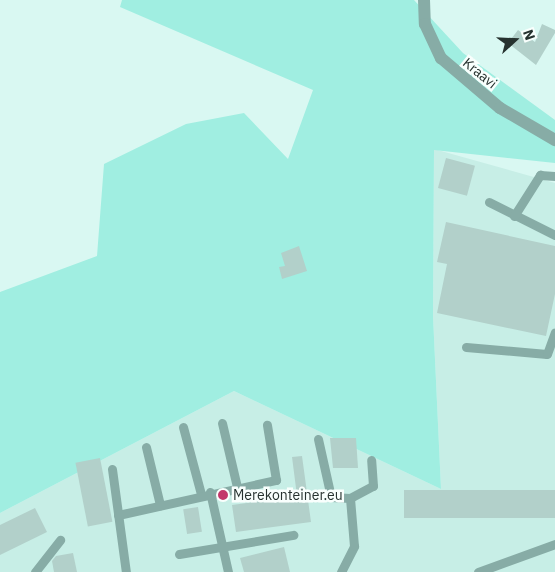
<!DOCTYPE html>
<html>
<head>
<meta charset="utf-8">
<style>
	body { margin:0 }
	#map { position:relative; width:555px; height:572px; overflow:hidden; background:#d9f8f2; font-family:"IBM Plex Sans",sans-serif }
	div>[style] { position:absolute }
	.built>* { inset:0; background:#c7eee6 }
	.green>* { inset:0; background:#a0eee1 }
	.building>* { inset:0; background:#b2d0ca; transform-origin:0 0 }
	.lane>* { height:9px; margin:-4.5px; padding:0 4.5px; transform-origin:4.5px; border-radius:4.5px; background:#87aca6 }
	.street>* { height:12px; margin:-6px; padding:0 6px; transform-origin:6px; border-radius:6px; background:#87aca6 }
	.dots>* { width:14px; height:14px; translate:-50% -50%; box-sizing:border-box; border:2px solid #f9fffd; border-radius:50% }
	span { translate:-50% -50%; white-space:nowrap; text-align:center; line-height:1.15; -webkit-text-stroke:5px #f9fffd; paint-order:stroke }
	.street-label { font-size:14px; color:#26322f }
	.poi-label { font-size:14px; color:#26322f }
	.left { translate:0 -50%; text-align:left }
	.north { position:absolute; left:490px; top:15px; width:50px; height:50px; -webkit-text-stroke:4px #f9fffd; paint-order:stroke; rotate:70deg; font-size:14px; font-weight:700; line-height:20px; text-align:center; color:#26322f }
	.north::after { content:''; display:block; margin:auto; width:18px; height:22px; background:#26322f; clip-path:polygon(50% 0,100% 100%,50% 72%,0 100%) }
</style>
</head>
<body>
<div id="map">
	<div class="built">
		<div style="clip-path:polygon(434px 149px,555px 183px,555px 572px,0 572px,0 513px,234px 391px,441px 489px,433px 316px)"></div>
	</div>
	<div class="green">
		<div style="clip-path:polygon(122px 0,414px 0,463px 53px,555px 120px,555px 163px,434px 150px,433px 316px,441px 489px,234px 391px,0 513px,0 292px,97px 256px,104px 164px,186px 124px,244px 113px,288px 159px,313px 90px,120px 7px)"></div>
	</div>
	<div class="building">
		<div style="clip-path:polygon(542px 24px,555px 30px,555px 33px,536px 65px,508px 43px,518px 30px,535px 42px)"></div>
		<div style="left:446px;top:158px;width:30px;height:31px;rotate:15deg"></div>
		<div style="clip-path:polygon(446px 222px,555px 246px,555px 294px,546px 336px,437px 313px,447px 264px,437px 262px)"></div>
		<div style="clip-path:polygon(299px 246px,307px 271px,282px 279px,279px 267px,285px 266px,281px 253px)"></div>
		<div style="clip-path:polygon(330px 438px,356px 438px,358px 468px,333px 468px)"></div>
		<div style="clip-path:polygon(302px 456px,311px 522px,236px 532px,232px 505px,297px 496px,292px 457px)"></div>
		<div style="left:100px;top:458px;width:65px;height:25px;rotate:79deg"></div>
		<div style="left:555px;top:490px;width:28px;height:151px;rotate:90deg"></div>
		<div style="left:198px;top:507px;width:25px;height:15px;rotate:81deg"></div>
		<div style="clip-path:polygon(35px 508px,47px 532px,0 555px,0 525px)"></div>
		<div style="clip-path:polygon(284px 547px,290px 572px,244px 572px,240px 558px)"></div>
		<div style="clip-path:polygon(73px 553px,77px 572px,54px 572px,52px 561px,56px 556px)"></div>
	</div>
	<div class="lane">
		<div style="left:489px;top:202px;width:74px;rotate:26.6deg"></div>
		<div style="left:514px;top:216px;width:49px;rotate:-57.6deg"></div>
		<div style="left:540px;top:175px;width:15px;rotate:4deg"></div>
		<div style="left:466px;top:347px;width:81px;rotate:4.9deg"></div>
		<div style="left:547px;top:354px;width:23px;rotate:-70deg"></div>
		<div style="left:222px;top:423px;width:66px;rotate:76.8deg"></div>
		<div style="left:183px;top:427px;width:69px;rotate:75deg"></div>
		<div style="left:318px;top:439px;width:59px;rotate:77.4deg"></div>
		<div style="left:331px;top:497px;width:19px;rotate:3deg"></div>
		<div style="left:350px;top:498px;width:26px;rotate:-28deg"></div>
		<div style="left:373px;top:486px;width:26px;rotate:-94deg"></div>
		<div style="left:146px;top:447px;width:60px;rotate:76.4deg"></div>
		<div style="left:112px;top:469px;width:104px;rotate:82.3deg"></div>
		<div style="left:210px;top:492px;width:82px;rotate:77.3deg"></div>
		<div style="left:118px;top:515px;width:162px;rotate:-12.5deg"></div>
		<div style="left:276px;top:480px;width:56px;rotate:-99.3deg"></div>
		<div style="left:179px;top:554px;width:116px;rotate:-9.5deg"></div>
		<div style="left:35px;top:572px;width:41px;rotate:-52deg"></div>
		<div style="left:341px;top:572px;width:29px;rotate:-63deg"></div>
		<div style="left:354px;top:546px;width:48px;rotate:-94.8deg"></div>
		<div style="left:478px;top:572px;width:82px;rotate:-20deg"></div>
	</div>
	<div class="street">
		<div style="left:424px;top:0;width:24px;rotate:88deg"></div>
		<div style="left:425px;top:24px;width:38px;rotate:65deg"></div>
		<div style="left:441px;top:58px;width:77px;rotate:40.3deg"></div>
		<div style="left:500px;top:108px;width:64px;rotate:30.2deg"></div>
	</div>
	<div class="dots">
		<div style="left:223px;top:495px;background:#c3376a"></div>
	</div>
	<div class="street-label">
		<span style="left:480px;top:73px;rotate:39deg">Kraavi</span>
	</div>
	<div class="poi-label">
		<span class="left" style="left:233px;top:495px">Merekonteiner.eu</span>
	</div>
	<div class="north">N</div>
</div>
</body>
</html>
